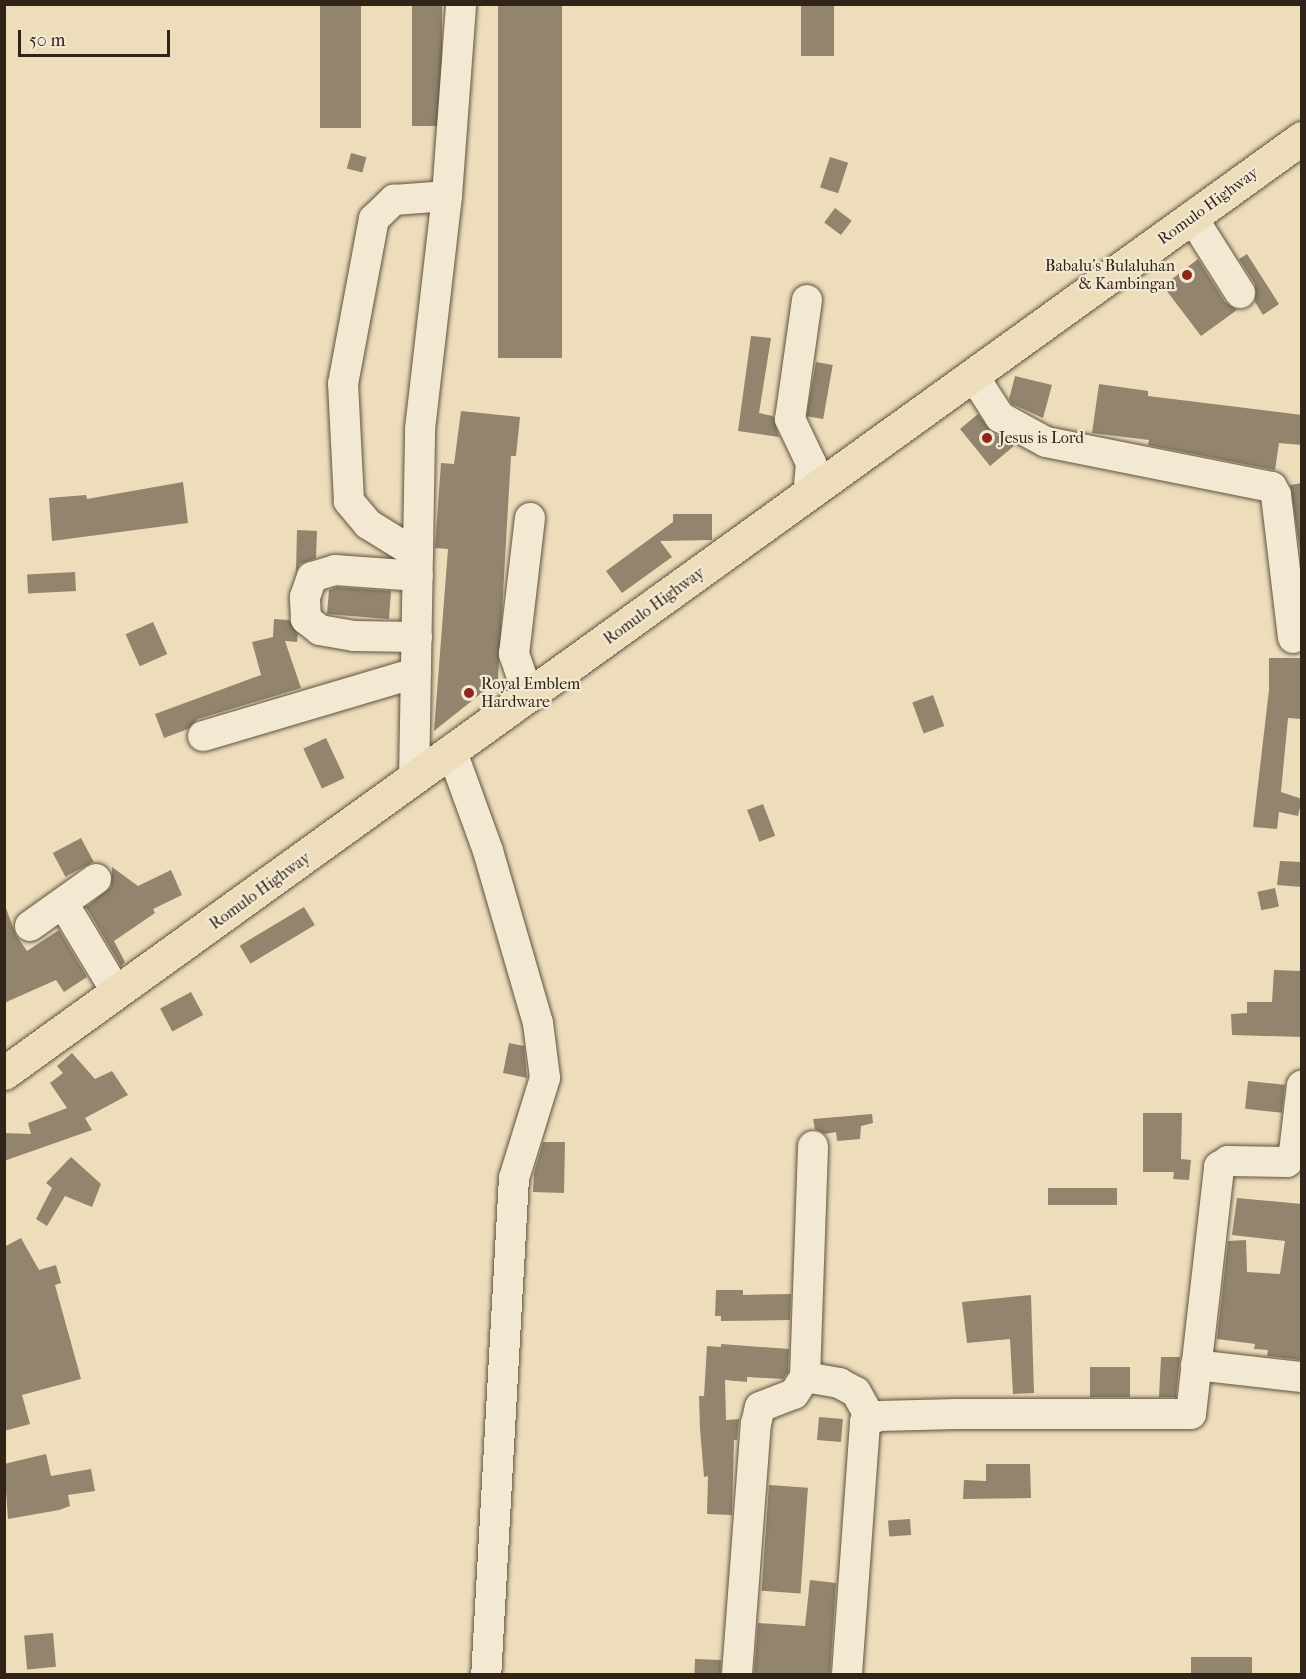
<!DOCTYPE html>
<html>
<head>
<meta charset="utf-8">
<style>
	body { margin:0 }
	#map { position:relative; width:1306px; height:1679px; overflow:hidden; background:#edddbb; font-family:"IM FELL French Canon",serif }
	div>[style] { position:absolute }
	.building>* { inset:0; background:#92846d; transform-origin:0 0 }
	.roads { filter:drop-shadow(0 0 2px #5f5241) drop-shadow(0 0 2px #5f5241) }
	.minor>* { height:30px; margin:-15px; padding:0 15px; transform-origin:15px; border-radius:15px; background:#f3e9d3 }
	.highway>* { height:33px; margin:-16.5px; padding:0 16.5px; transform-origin:16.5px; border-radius:16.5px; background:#edddbb }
	.dots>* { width:16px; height:16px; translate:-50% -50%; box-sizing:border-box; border:3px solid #f3e9d3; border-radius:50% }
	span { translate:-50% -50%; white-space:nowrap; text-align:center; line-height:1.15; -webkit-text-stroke:4.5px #f3e9d3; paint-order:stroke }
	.street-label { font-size:16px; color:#302418 }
	.poi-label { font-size:16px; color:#302418 }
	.right { translate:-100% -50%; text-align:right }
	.left { translate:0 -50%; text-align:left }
	.frame { position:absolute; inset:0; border:6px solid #302418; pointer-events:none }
	.scale { position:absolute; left:18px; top:30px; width:152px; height:27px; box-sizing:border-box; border:3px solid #302418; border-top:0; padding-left:8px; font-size:18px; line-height:21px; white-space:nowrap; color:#302418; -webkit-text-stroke:4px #f3e9d3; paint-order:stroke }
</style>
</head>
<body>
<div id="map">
	<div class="building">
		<div style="left:320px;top:4px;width:41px;height:124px"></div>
		<div style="left:412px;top:4px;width:30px;height:122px"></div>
		<div style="left:498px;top:4px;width:64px;height:354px"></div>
		<div style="left:801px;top:4px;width:33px;height:52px"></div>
		<div style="left:351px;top:153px;width:16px;height:16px;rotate:15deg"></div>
		<div style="left:830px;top:157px;width:19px;height:32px;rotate:18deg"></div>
		<div style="left:835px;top:208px;width:21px;height:18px;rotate:37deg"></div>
		<div style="clip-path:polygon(1247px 254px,1279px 304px,1263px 315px,1255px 302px,1255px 284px,1239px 259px)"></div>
		<div style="clip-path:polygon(1198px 259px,1225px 302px,1237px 310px,1201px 336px,1163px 286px)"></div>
		<div style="clip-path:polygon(751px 336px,771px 338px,759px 413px,773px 416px,779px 437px,738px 431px)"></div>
		<div style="left:816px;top:362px;width:17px;height:55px;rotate:10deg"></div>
		<div style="clip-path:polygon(1015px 376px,1052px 385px,1043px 418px,1012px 404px,1009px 399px)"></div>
		<div style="clip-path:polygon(1099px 384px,1148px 391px,1148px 396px,1302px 415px,1302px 445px,1279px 443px,1275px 470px,1148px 445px,1149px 440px,1092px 433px)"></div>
		<div style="clip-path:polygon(461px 411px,520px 417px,516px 456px,511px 456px,498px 680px,434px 731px,448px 549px,435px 548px,441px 463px,454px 464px)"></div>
		<div style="clip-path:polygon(978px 414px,991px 432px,1014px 446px,990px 466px,960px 429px)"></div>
		<div style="clip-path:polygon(183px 482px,188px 523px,52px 541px,49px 498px,86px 495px,87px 499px)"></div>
		<div style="clip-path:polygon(1302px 483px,1302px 563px,1290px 485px)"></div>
		<div style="clip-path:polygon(673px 514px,712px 514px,712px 540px,660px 541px,672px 557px,622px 593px,606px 571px,673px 522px)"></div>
		<div style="clip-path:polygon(297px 530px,317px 531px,316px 558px,300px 564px,296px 572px)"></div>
		<div style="left:75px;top:572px;width:19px;height:48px;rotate:87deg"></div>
		<div style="clip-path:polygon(337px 587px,391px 591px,389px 619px,327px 614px,329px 590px)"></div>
		<div style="clip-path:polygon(274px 619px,289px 620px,298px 634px,297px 642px,285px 641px,301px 688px,198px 719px,188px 729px,164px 738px,155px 714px,261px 675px,252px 642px,273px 637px)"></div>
		<div style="left:153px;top:622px;width:35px;height:30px;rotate:66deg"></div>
		<div style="clip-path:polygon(1269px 658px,1302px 658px,1302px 719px,1288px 718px,1281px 792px,1302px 799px,1298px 816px,1279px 812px,1277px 829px,1253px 827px,1269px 690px)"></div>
		<div style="left:933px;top:695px;width:33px;height:22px;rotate:70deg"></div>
		<div style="left:326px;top:738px;width:44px;height:25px;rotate:65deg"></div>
		<div style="left:763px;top:804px;width:34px;height:17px;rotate:69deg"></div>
		<div style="left:81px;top:838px;width:27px;height:32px;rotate:62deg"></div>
		<div style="clip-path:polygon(1280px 861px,1302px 862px,1302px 887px,1277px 885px)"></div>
		<div style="clip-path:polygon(112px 867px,138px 886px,171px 870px,182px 895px,153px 909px,155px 913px,114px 941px,125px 962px,121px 966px,86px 907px,111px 887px)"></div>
		<div style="left:1275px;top:888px;width:19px;height:18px;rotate:78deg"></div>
		<div style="clip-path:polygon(4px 903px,16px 935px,27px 951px,59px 930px,87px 977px,64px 992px,56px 980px,4px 1003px)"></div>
		<div style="left:304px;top:907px;width:21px;height:75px;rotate:59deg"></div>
		<div style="clip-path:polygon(1274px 970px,1302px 971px,1302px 1037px,1232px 1035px,1231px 1014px,1247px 1013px,1247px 1002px,1272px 1002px)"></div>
		<div style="left:191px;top:992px;width:26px;height:35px;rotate:62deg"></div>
		<div style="clip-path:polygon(509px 1043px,524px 1046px,527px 1078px,503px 1073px)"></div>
		<div style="clip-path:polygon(72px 1053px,95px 1079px,112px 1071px,128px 1095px,85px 1118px,92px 1130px,4px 1161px,4px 1133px,31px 1134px,28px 1123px,67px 1108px,50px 1083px,63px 1073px,57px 1066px)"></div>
		<div style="left:1248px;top:1081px;width:37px;height:28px;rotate:6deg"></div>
		<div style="clip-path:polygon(1143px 1113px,1182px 1113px,1181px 1159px,1191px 1160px,1189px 1180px,1173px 1179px,1174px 1172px,1143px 1172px)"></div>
		<div style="clip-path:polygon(872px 1114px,873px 1123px,861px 1126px,860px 1139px,837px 1141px,836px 1132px,825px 1134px,815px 1129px,813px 1119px)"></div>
		<div style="clip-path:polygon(543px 1142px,565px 1142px,564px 1193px,533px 1192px,534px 1173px)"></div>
		<div style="clip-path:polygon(71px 1157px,101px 1184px,92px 1207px,65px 1196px,47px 1226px,36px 1219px,52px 1188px,46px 1183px)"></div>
		<div style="left:1117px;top:1188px;width:17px;height:69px;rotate:90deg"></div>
		<div style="clip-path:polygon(1237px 1198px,1302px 1204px,1302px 1360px,1267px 1356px,1268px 1350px,1254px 1349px,1255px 1344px,1217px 1339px,1228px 1241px,1246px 1240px,1247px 1272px,1280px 1274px,1285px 1241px,1232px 1235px)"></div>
		<div style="clip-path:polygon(21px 1238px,39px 1270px,56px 1265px,61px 1283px,55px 1285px,81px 1379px,22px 1395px,30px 1424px,4px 1431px,4px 1247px)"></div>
		<div style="clip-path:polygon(716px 1290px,743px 1290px,743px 1295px,791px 1294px,790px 1320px,721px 1321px,721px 1316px,715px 1316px)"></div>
		<div style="clip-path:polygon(1031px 1295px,1034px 1393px,1013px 1394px,1010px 1339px,967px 1343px,962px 1302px)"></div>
		<div style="clip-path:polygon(721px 1344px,789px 1349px,788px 1372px,783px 1379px,747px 1377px,747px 1382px,725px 1380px,726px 1420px,739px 1419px,737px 1440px,734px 1440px,732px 1515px,707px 1514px,708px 1476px,704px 1477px,700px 1429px,699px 1396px,704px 1396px,707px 1346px,721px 1347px)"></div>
		<div style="clip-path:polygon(1161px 1357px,1180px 1357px,1176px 1397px,1159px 1397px)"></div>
		<div style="left:1090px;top:1367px;width:40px;height:30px"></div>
		<div style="left:819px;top:1417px;width:24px;height:23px;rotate:5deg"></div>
		<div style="clip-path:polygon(46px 1454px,51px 1476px,91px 1469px,95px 1491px,68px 1495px,70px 1506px,59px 1510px,8px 1519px,4px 1464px)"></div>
		<div style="clip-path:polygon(986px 1464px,1030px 1464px,1031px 1498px,963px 1499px,964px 1480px,986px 1481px)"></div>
		<div style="left:769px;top:1485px;width:39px;height:106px;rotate:4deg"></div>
		<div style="left:910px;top:1519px;width:16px;height:22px;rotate:86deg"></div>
		<div style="clip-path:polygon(810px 1580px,836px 1583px,830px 1674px,754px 1674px,758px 1623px,805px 1626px)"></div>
		<div style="left:53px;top:1633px;width:34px;height:29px;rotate:85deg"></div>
		<div style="left:1252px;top:1657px;width:17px;height:61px;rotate:90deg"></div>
		<div style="left:695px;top:1659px;width:26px;height:15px;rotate:2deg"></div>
	</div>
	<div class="roads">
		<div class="minor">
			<div style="left:1192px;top:217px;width:90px;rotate:57.7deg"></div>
			<div style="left:807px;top:300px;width:120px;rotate:98.1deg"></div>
			<div style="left:790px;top:419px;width:49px;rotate:64.5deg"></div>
			<div style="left:811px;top:463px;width:32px;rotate:95deg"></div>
			<div style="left:973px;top:375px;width:50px;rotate:57.3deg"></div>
			<div style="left:1000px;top:417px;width:52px;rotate:28.5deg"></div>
			<div style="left:1046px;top:442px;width:230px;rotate:11.3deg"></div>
			<div style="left:1272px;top:487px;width:9px;rotate:63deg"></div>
			<div style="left:1276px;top:495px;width:144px;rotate:83.2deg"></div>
			<div style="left:418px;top:555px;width:59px;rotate:-148.2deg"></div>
			<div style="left:368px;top:524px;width:30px;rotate:-130deg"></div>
			<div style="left:349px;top:501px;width:117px;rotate:-92.9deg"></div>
			<div style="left:343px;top:384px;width:168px;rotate:-79.4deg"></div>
			<div style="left:374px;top:219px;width:28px;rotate:-44deg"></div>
			<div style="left:394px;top:200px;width:53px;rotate:-4.3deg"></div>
			<div style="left:417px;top:637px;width:63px;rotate:-179.1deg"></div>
			<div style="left:354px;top:636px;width:35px;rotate:-170deg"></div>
			<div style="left:320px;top:630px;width:18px;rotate:-142deg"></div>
			<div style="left:306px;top:619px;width:22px;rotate:-93deg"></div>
			<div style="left:305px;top:597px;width:21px;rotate:-71deg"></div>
			<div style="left:312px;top:577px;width:24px;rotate:-17deg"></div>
			<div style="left:335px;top:570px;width:83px;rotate:4.1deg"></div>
			<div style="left:529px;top:697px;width:46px;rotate:-109.2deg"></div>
			<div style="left:514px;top:654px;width:137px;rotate:-83.3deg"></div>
			<div style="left:203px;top:736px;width:222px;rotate:-16.5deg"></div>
			<div style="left:452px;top:752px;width:105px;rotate:70deg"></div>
			<div style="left:488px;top:851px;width:179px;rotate:73.8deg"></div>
			<div style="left:538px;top:1023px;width:55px;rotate:82.7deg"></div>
			<div style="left:545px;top:1078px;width:105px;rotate:107.2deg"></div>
			<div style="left:514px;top:1178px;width:497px;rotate:93.2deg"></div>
			<div style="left:414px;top:780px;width:351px;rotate:-89deg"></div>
			<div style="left:420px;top:429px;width:235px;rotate:-83.4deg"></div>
			<div style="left:447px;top:196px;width:193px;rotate:-85.8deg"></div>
			<div style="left:63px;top:903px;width:105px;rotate:59deg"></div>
			<div style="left:30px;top:926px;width:81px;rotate:-35.5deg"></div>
			<div style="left:1196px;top:1365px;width:107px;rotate:6.5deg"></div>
			<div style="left:805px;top:1377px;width:35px;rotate:10deg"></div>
			<div style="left:839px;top:1383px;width:19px;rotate:28deg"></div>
			<div style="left:856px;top:1392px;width:29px;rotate:61deg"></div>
			<div style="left:737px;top:1674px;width:251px;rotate:-85.7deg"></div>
			<div style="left:756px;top:1424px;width:17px;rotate:-77deg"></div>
			<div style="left:760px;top:1407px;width:36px;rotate:-21deg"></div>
			<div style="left:794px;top:1394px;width:20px;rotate:-57deg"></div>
			<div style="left:805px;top:1377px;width:231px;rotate:-88deg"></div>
			<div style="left:847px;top:1674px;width:253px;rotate:-85.9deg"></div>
			<div style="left:865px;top:1422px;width:15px;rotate:-23deg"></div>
			<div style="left:879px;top:1416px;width:78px;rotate:-1.5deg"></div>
			<div style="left:957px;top:1414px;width:234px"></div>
			<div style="left:1191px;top:1414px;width:249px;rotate:-83.5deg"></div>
			<div style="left:1219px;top:1167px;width:11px;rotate:-34deg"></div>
			<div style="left:1228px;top:1161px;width:59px;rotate:1deg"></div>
			<div style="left:1287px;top:1162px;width:12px;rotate:-55deg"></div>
			<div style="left:1294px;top:1152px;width:67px;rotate:-83.2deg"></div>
		</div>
		<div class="highway">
			<div style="left:4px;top:1073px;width:1600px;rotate:-35.77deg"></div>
		</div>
	</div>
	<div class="dots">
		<div style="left:1187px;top:275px;background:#8f2418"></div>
		<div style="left:987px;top:438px;background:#8f2418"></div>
		<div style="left:469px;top:693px;background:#8f2418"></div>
	</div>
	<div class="street-label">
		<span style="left:1208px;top:206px;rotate:-36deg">Romulo Highway</span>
		<span style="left:654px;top:606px;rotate:-36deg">Romulo Highway</span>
		<span style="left:260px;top:891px;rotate:-36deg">Romulo Highway</span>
	</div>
	<div class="poi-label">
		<span class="right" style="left:1175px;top:275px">Babalu's Bulaluhan<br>&amp; Kambingan</span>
		<span class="left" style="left:999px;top:438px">Jesus is Lord</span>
		<span class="left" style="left:481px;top:693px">Royal Emblem<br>Hardware</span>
	</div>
	<div class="frame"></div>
	<div class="scale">50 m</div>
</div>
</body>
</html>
